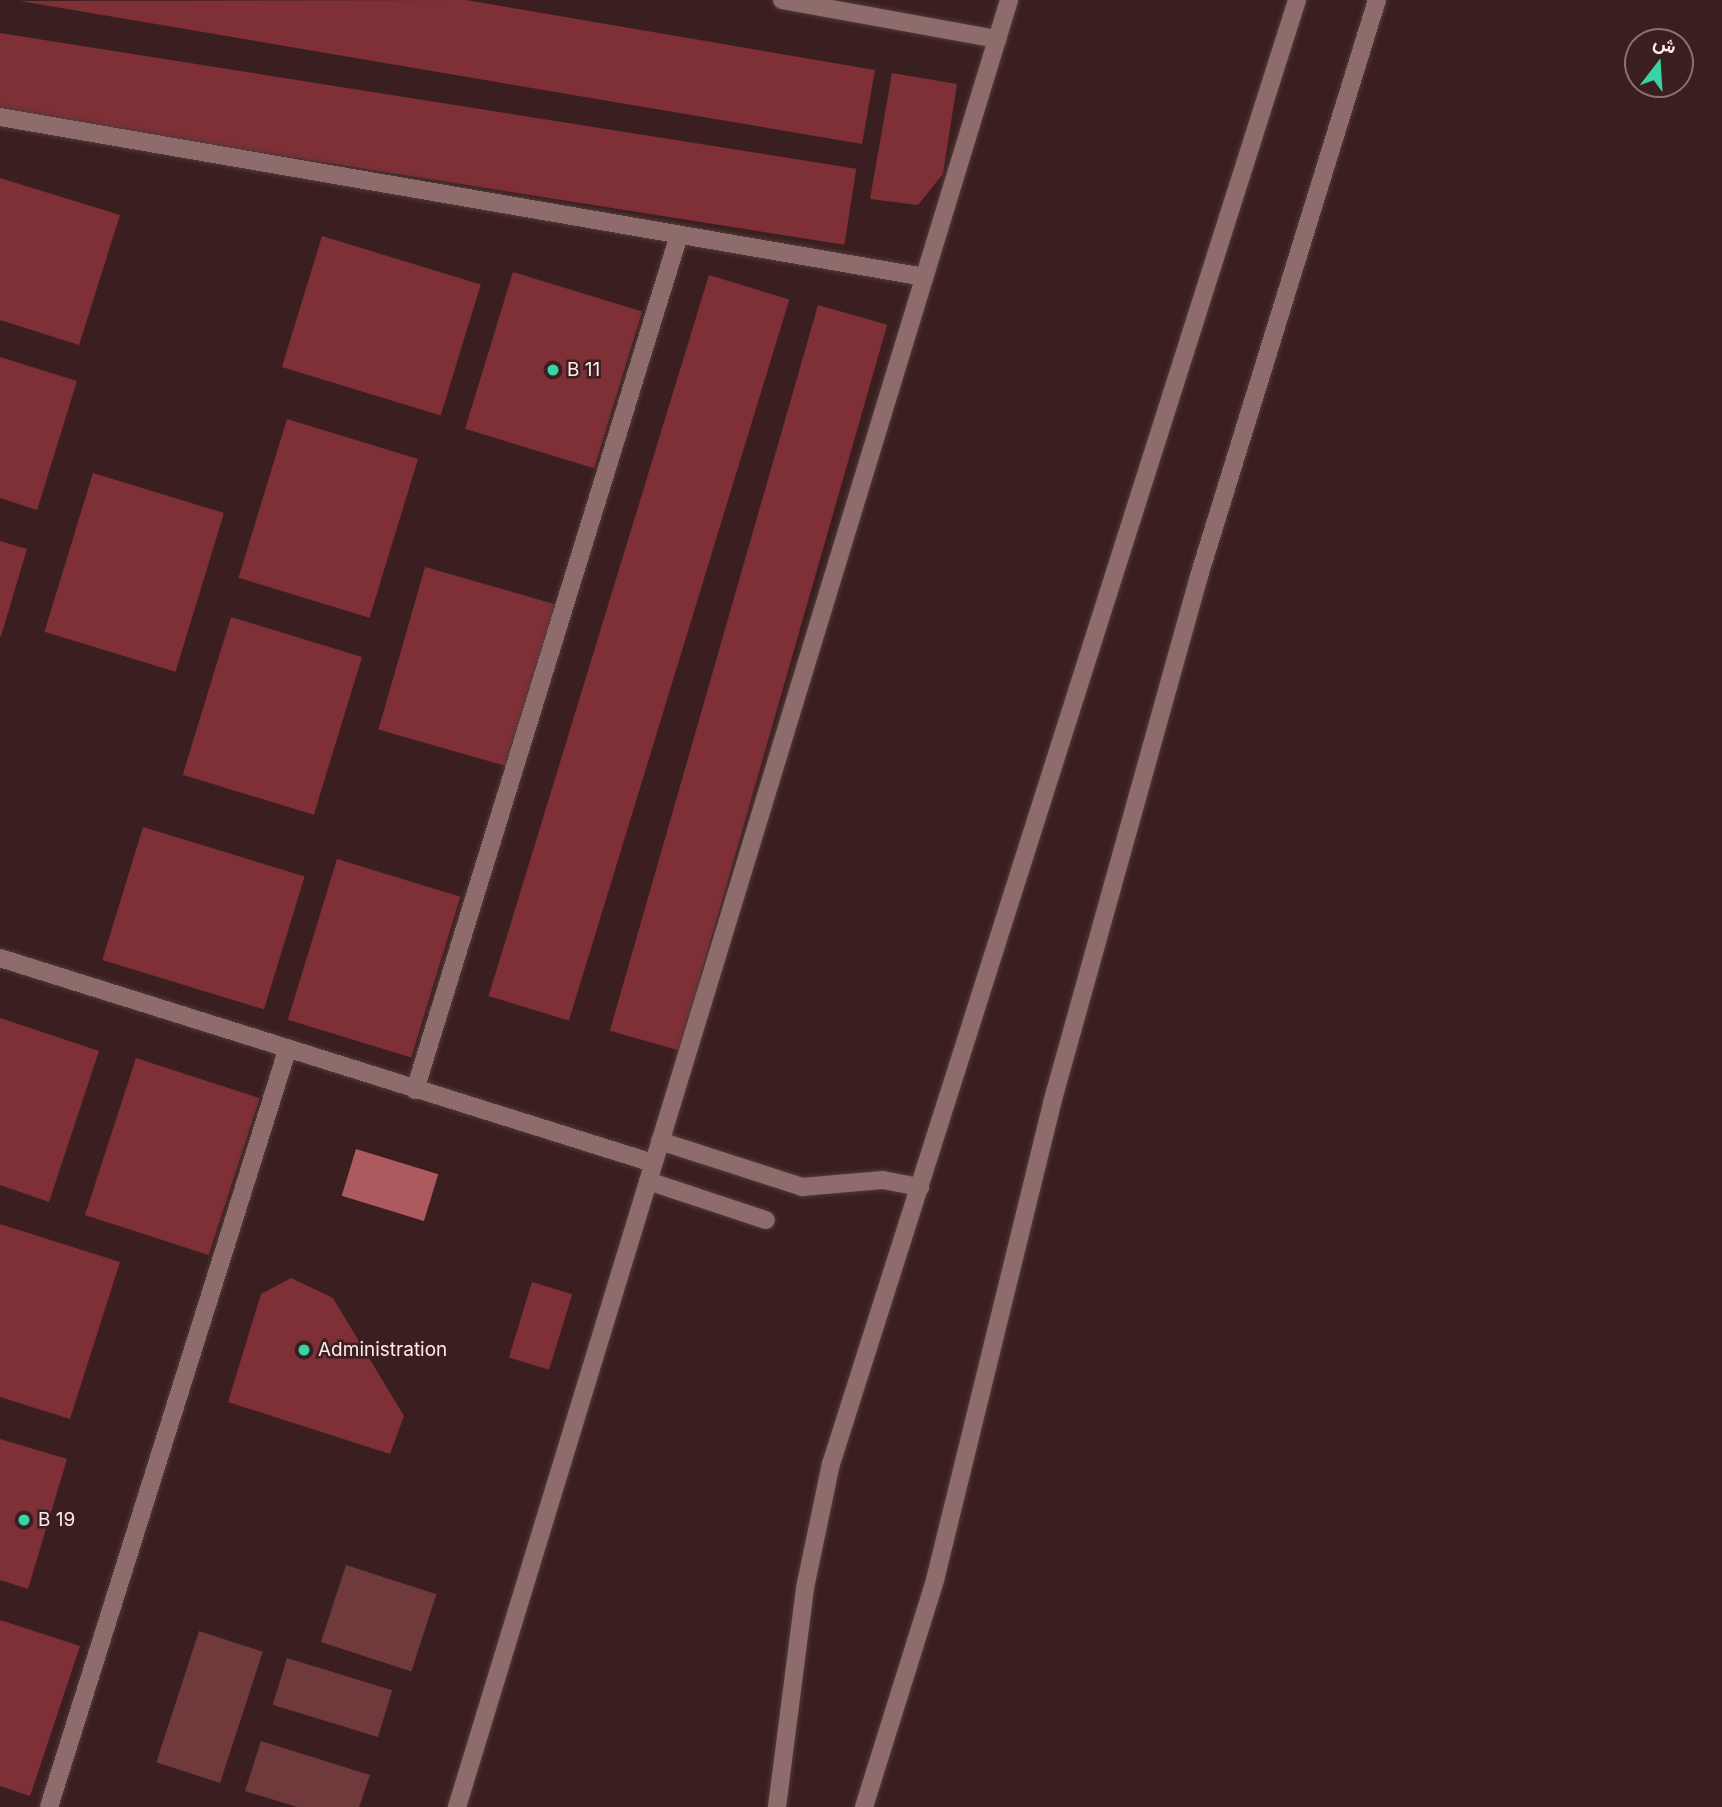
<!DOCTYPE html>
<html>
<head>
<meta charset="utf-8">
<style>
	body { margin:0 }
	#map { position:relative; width:1722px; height:1807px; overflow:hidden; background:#3b1f20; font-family:Inter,Vazirmatn,sans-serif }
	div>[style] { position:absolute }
	.green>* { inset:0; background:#70393c; transform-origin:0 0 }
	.water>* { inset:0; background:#ad5a5f; transform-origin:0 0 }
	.building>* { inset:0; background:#7e3036; transform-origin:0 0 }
	.roads { filter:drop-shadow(0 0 2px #523a3b) drop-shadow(0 0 2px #523a3b) }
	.minor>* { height:18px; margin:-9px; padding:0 9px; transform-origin:9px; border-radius:9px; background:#8e6c6c }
	.dots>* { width:19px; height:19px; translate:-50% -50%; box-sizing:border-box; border:4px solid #3b1f20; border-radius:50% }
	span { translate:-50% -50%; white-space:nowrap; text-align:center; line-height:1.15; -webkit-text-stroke:5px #3b1f20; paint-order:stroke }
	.poi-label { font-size:19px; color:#feeaea }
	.left { translate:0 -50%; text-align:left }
	.north { position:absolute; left:1624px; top:28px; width:70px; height:70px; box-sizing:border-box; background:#3b1f20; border:2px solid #897071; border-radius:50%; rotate:17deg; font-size:19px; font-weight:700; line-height:28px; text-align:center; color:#feeaea }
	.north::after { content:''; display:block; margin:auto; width:24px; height:32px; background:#39d4a5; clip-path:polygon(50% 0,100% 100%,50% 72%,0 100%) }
</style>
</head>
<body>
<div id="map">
	<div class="green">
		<div style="left:346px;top:1565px;width:95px;height:81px;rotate:18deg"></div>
		<div style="left:199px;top:1631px;width:67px;height:138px;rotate:18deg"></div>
		<div style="left:287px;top:1658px;width:110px;height:49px;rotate:17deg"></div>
		<div style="clip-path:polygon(261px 1741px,370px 1775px,359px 1807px,297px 1807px,245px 1791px)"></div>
	</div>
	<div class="water">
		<div style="left:356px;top:1149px;width:86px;height:49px;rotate:17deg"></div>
	</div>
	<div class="building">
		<div style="clip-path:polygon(466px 0,875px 70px,862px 144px,20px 1px)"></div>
		<div style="left:0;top:33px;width:867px;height:77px;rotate:9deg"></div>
		<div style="clip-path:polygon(892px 73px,957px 84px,943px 174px,918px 205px,870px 199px)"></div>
		<div style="clip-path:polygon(0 178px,120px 215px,79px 345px,0 320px)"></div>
		<div style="left:322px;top:236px;width:166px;height:137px;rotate:17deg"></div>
		<div style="left:513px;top:272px;width:135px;height:164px;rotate:17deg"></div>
		<div style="left:709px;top:275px;width:84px;height:754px;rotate:17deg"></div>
		<div style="left:818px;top:305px;width:72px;height:755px;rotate:16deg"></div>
		<div style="clip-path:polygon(0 357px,77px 381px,37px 510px,0 498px)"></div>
		<div style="left:287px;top:419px;width:137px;height:166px;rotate:17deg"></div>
		<div style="left:93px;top:473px;width:137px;height:166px;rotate:17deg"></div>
		<div style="clip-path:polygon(0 541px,27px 549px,1px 636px,0 636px)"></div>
		<div style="left:425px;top:567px;width:136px;height:169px;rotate:16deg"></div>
		<div style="left:231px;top:617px;width:137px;height:165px;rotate:17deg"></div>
		<div style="left:143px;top:827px;width:169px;height:139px;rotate:17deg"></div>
		<div style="left:337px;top:859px;width:129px;height:168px;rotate:17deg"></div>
		<div style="clip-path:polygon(0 1018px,99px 1051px,49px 1202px,0 1185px)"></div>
		<div style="left:136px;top:1058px;width:130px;height:165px;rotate:18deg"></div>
		<div style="clip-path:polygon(0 1224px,120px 1262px,70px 1419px,0 1397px)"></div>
		<div style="clip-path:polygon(291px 1278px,333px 1298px,404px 1416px,390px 1454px,228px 1402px,261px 1294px)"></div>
		<div style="left:532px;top:1282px;width:42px;height:79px;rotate:17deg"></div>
		<div style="clip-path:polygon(0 1439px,67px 1459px,28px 1589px,0 1580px)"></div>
		<div style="clip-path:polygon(0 1620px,80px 1646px,30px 1796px,0 1786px)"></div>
	</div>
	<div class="roads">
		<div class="minor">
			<div style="left:782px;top:0;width:219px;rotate:10.3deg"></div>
			<div style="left:0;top:117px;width:938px;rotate:9.82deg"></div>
			<div style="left:0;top:958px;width:684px;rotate:17.43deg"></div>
			<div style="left:415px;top:1090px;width:895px;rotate:-72.84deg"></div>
			<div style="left:660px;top:1141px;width:149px;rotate:17.9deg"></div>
			<div style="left:802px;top:1187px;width:81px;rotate:-4.9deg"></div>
			<div style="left:883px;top:1180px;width:38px;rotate:11deg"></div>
			<div style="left:648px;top:1181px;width:124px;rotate:18.3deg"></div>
			<div style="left:49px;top:1807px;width:793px;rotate:-72.53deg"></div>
			<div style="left:457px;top:1807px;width:1889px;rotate:-73.01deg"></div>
			<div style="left:777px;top:1807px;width:221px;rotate:-82.7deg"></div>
			<div style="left:805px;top:1588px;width:127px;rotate:-78.2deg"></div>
			<div style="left:831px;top:1464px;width:1536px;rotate:-72.34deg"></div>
			<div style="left:864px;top:1807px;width:238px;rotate:-72.6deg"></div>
			<div style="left:935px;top:1580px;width:491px;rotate:-76.2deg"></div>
			<div style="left:1052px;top:1103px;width:547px;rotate:-74.41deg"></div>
			<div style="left:1199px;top:576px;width:603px;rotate:-72.83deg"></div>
		</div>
	</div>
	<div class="dots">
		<div style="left:553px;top:370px;background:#39d4a5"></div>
		<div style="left:304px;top:1350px;background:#39d4a5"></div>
		<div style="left:24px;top:1520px;background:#39d4a5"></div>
	</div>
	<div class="poi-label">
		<span class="left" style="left:567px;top:370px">B 11</span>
		<span class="left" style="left:318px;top:1350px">Administration</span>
		<span class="left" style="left:38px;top:1520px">B 19</span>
	</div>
	<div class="north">ش</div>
</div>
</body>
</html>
